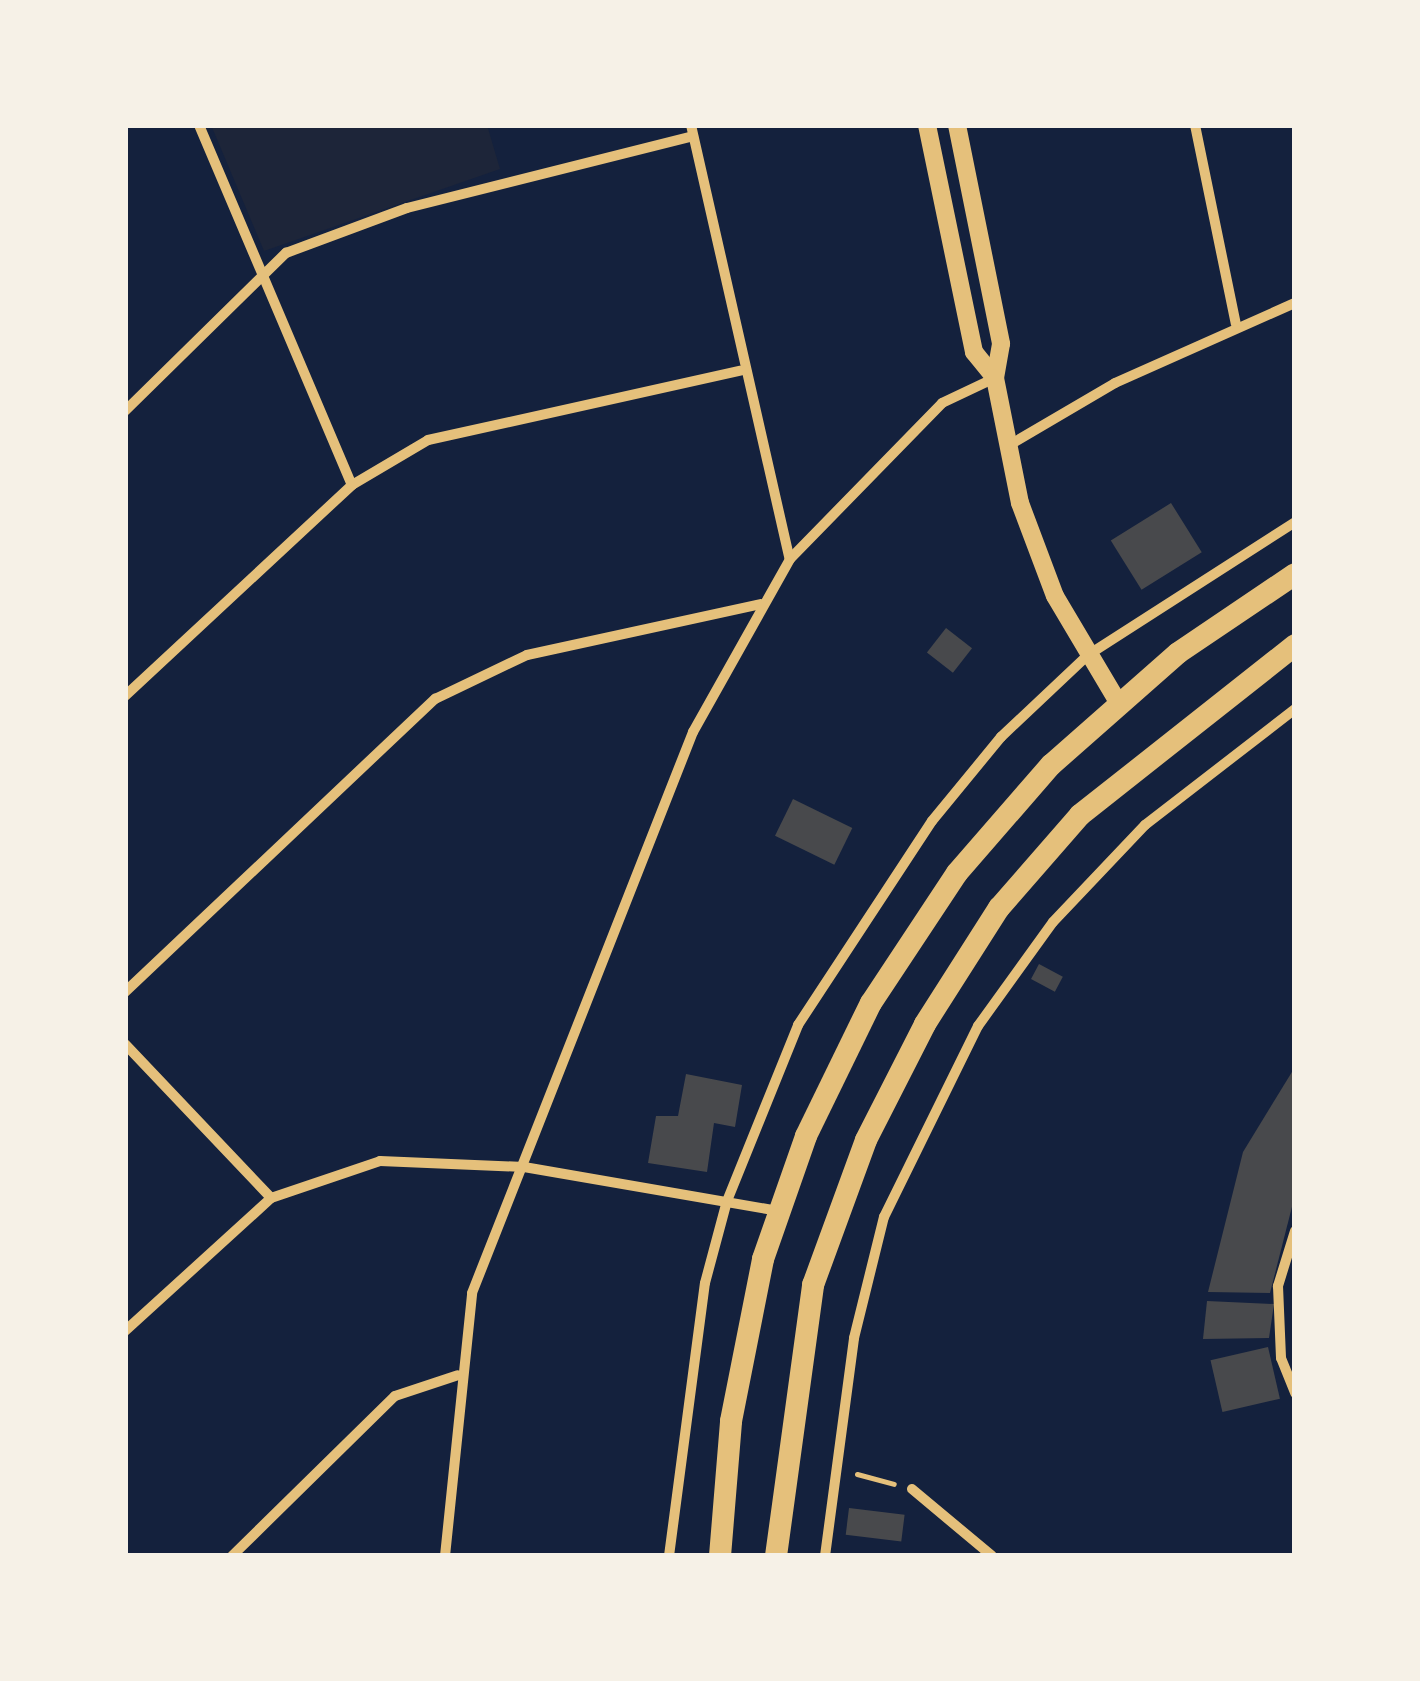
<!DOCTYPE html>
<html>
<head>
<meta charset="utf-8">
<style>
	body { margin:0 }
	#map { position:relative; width:1420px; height:1681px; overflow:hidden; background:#14213d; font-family:Signika,sans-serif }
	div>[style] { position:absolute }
	.green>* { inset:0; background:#1d2539 }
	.building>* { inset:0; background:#48494c; transform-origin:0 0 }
	.path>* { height:5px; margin:-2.5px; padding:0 2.5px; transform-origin:2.5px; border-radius:2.5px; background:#e5c07b }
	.minor>* { height:10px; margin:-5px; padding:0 5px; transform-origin:5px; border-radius:5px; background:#e5c07b }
	.tertiary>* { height:18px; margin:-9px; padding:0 9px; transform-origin:9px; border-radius:9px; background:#e5c07b }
	.trunk>* { height:22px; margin:-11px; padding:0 11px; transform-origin:11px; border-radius:11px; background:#e5c07b }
	span { translate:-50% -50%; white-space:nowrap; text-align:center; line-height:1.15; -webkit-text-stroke:9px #f6f1e7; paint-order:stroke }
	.frame { position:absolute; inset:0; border:128px solid #f6f1e7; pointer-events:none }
</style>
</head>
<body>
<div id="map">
	<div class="green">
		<div style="clip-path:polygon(211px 125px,487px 125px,500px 169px,264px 251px)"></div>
	</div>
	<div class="building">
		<div style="left:1171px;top:503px;width:58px;height:71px;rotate:58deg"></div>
		<div style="left:946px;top:628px;width:33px;height:31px;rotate:38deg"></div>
		<div style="left:793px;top:799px;width:66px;height:41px;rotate:26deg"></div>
		<div style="left:1039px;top:964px;width:27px;height:17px;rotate:28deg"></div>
		<div style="clip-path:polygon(1295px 1067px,1295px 1195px,1270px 1293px,1208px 1292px,1243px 1152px)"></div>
		<div style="clip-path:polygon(686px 1074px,742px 1085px,735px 1127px,714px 1123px,707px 1172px,648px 1163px,656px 1116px,678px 1116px)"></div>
		<div style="clip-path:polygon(1207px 1301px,1274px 1304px,1269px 1338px,1203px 1339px)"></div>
		<div style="left:1268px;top:1347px;width:53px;height:59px;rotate:77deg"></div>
		<div style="left:849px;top:1508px;width:56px;height:27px;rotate:7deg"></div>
	</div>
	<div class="path">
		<div style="left:857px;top:1474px;width:38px;rotate:15deg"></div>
	</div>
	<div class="minor">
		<div style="left:199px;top:125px;width:391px;rotate:67deg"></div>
		<div style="left:691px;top:125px;width:445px;rotate:77.2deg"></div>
		<div style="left:1195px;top:125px;width:203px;rotate:78.4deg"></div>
		<div style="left:125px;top:411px;width:226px;rotate:-44.5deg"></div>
		<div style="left:286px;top:253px;width:129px;rotate:-20.4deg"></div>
		<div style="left:407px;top:208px;width:295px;rotate:-14.1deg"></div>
		<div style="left:1006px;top:447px;width:126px;rotate:-30.4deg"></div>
		<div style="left:1115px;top:383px;width:197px;rotate:-24deg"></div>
		<div style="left:125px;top:696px;width:310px;rotate:-42.9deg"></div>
		<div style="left:352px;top:485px;width:88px;rotate:-30.6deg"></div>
		<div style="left:428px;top:440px;width:320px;rotate:-12.5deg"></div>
		<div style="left:125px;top:992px;width:427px;rotate:-43.4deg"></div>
		<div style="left:435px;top:699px;width:102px;rotate:-25.6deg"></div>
		<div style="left:527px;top:655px;width:239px;rotate:-12.3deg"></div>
		<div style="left:125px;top:1044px;width:212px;rotate:46.5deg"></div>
		<div style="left:1295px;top:1231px;width:58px;rotate:107.2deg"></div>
		<div style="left:1278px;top:1286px;width:72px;rotate:87.6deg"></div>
		<div style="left:1281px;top:1358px;width:38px;rotate:68deg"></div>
		<div style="left:125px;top:1331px;width:197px;rotate:-42.3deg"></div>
		<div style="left:271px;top:1198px;width:115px;rotate:-18.7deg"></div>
		<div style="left:380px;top:1161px;width:144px;rotate:2.4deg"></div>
		<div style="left:524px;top:1167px;width:258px;rotate:9.8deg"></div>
		<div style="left:912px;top:1489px;width:104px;rotate:39.9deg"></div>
		<div style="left:232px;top:1556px;width:228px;rotate:-44.5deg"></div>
		<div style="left:395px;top:1396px;width:66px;rotate:-18.4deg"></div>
		<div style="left:445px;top:1556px;width:264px;rotate:-84.1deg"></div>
		<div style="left:472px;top:1293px;width:603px;rotate:-68.5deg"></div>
		<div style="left:693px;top:732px;width:198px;rotate:-60.7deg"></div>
		<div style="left:790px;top:559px;width:218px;rotate:-45.7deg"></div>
		<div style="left:942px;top:403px;width:59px;rotate:-25.3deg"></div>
		<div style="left:669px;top:1556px;width:275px;rotate:-82.5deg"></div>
		<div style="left:705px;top:1283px;width:85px;rotate:-75deg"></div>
		<div style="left:727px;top:1201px;width:190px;rotate:-68deg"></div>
		<div style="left:798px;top:1025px;width:244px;rotate:-56.7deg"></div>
		<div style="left:932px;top:821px;width:109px;rotate:-50.6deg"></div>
		<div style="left:1001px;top:737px;width:120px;rotate:-43.3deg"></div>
		<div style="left:1088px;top:655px;width:246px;rotate:-32.7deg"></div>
		<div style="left:825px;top:1556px;width:220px;rotate:-82.4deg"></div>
		<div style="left:854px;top:1338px;width:125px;rotate:-76.1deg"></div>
		<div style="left:884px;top:1217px;width:213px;rotate:-63.8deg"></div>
		<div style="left:978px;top:1026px;width:128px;rotate:-54.2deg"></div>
		<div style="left:1053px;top:922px;width:134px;rotate:-46.5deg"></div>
		<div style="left:1145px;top:825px;width:190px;rotate:-37.7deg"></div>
	</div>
	<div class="tertiary">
		<div style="left:927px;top:125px;width:232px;rotate:78.3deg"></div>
		<div style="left:974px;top:352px;width:33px;rotate:51deg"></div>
		<div style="left:957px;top:125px;width:223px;rotate:78.6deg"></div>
		<div style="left:1001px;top:344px;width:35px;rotate:100deg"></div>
		<div style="left:995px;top:378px;width:127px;rotate:78.7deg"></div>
		<div style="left:1020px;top:503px;width:99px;rotate:69.4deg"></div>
		<div style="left:1055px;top:596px;width:123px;rotate:59.3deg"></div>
	</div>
	<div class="trunk">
		<div style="left:720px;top:1556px;width:135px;rotate:-85.3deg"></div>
		<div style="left:731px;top:1421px;width:165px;rotate:-78.8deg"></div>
		<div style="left:763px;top:1259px;width:130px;rotate:-70.7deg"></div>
		<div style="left:806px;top:1136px;width:148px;rotate:-64deg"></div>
		<div style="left:871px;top:1003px;width:156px;rotate:-56.5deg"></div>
		<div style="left:957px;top:873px;width:143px;rotate:-49deg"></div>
		<div style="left:1051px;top:765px;width:169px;rotate:-41.4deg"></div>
		<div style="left:1178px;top:653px;width:141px;rotate:-34deg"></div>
		<div style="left:776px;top:1556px;width:274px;rotate:-82.2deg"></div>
		<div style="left:813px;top:1285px;width:154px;rotate:-69.9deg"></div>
		<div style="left:866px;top:1140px;width:130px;rotate:-63deg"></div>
		<div style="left:925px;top:1024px;width:138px;rotate:-57.5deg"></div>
		<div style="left:999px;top:908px;width:123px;rotate:-48.9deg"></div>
		<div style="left:1080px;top:815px;width:274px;rotate:-38.3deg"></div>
	</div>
	<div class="frame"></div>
</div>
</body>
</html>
